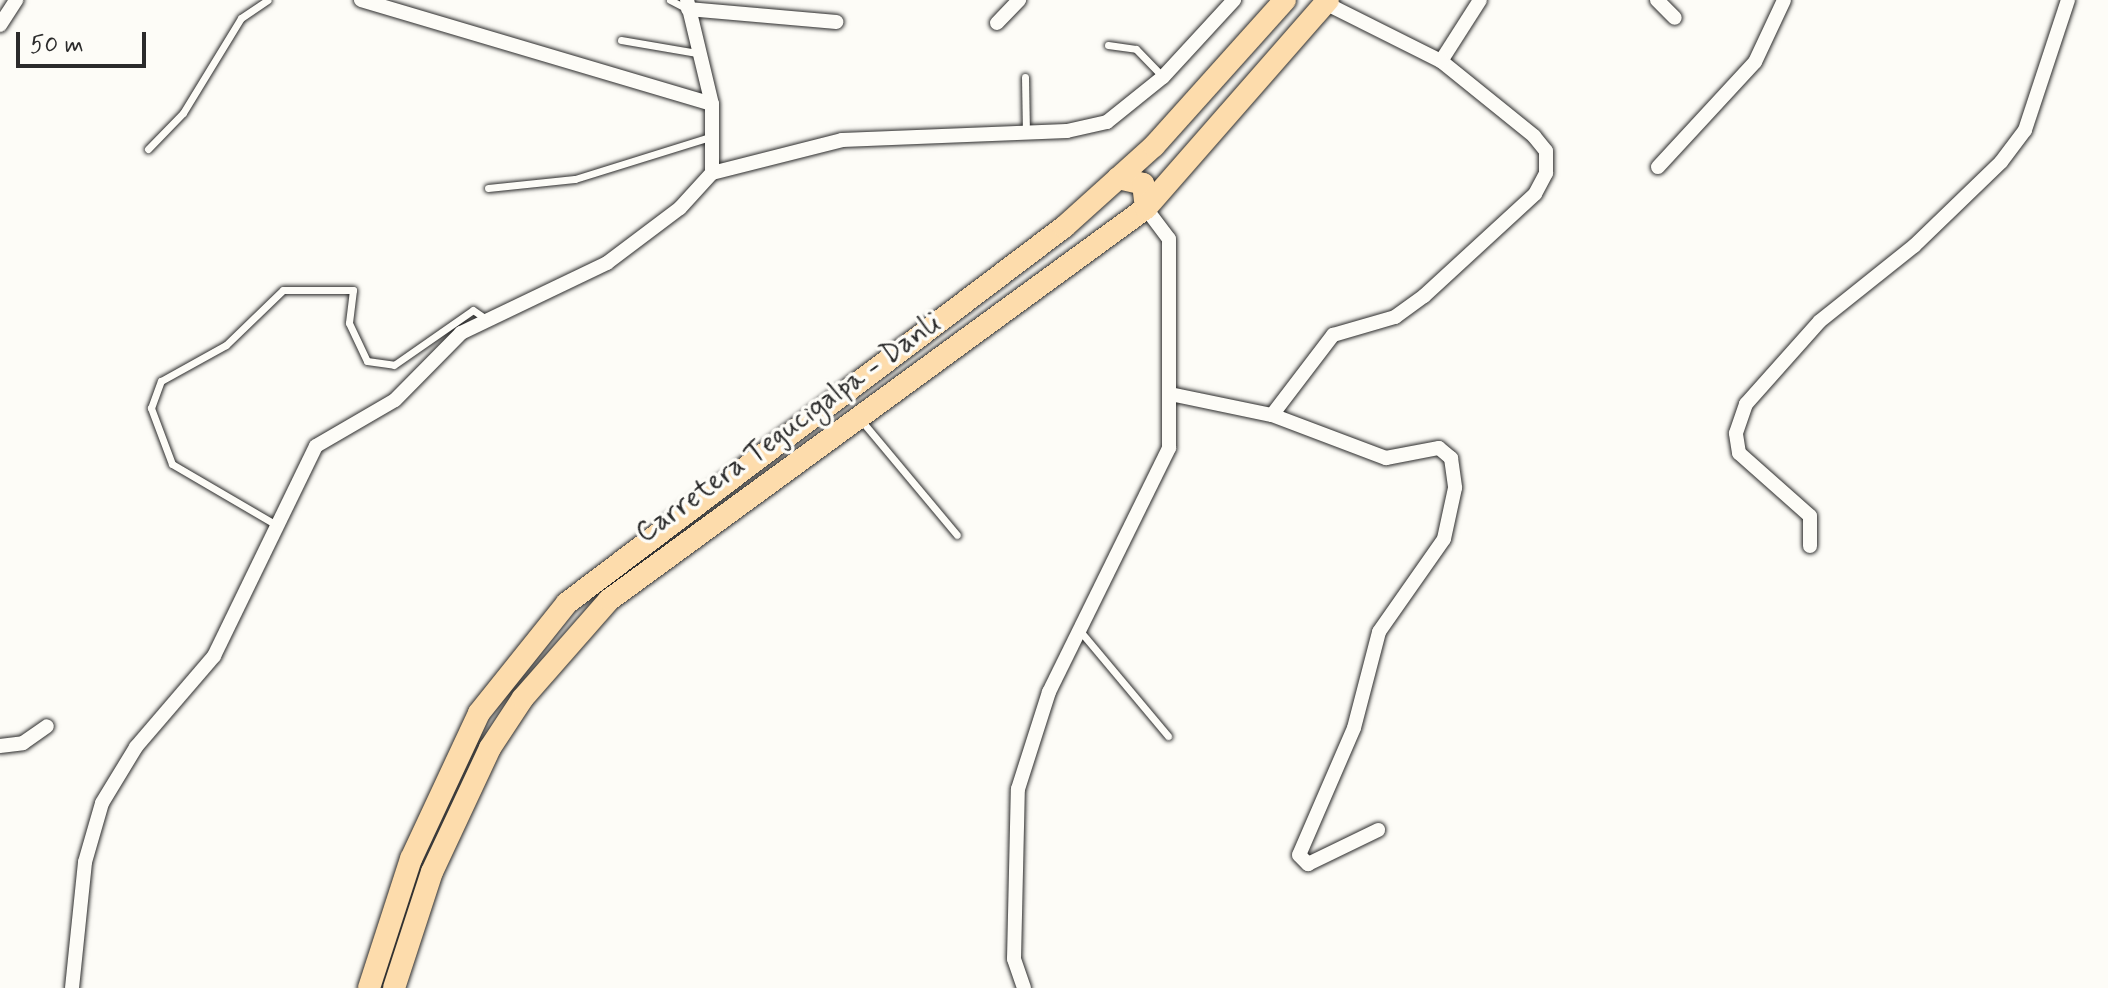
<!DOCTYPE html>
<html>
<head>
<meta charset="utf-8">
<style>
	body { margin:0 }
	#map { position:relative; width:2108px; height:988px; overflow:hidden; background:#fdfcf7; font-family:Mynerve,sans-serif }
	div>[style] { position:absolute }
	.roads { filter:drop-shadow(0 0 2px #2b2b2b) drop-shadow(0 0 2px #2b2b2b) }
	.service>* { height:7px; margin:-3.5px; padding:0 3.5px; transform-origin:3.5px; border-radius:3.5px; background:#fdfcf7 }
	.minor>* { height:14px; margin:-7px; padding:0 7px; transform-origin:7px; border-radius:7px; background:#fdfcf7 }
	.trunk>* { height:22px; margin:-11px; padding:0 11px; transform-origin:11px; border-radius:11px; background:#fddcac }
	span { translate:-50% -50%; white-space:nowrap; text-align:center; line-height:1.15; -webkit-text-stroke:7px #fdfcf7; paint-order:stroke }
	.street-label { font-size:28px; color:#2b2b2b }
	.scale { position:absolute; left:16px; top:32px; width:130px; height:36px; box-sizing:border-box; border:4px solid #2b2b2b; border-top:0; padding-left:10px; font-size:24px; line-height:28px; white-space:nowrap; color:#2b2b2b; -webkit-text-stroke:6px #fdfcf7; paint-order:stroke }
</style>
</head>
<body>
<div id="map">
	<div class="roads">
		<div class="service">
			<div style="left:670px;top:0;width:20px;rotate:27deg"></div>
			<div style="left:621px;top:40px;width:77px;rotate:9.7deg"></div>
			<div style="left:1108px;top:45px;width:28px;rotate:8deg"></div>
			<div style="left:1136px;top:49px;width:39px;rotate:46deg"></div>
			<div style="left:1025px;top:77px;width:55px;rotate:89deg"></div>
			<div style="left:148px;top:149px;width:50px;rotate:-45.8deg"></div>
			<div style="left:183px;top:113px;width:111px;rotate:-58.6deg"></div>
			<div style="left:241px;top:18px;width:32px;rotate:-34deg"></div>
			<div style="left:488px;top:188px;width:87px;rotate:-5.9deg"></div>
			<div style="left:575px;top:179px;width:145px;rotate:-17.3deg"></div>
			<div style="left:860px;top:419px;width:151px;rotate:50.1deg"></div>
			<div style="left:273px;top:523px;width:117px;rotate:-149.7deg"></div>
			<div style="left:172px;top:464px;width:60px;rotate:-110.6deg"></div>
			<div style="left:151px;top:408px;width:29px;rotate:-70deg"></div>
			<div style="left:161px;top:381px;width:74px;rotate:-29deg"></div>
			<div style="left:226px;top:345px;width:79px;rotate:-44deg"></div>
			<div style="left:283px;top:290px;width:70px"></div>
			<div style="left:353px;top:290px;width:33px;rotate:97deg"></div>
			<div style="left:349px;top:323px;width:42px;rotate:64.7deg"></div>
			<div style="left:367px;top:361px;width:27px;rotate:8deg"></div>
			<div style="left:394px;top:365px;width:96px;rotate:-34.8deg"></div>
			<div style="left:473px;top:310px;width:19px;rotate:35deg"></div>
			<div style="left:1080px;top:631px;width:137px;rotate:50deg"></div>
		</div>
		<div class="minor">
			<div style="left:361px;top:0;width:366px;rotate:16.5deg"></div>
			<div style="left:687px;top:0;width:107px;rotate:76.5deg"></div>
			<div style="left:712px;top:104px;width:69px;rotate:90deg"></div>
			<div style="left:1657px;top:0;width:25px;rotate:45deg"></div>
			<div style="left:688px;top:9px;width:149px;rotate:5deg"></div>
			<div style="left:997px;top:23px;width:32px;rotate:-46deg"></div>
			<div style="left:0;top:25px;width:30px;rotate:-57deg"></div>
			<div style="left:1441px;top:61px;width:72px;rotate:-57.4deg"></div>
			<div style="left:1658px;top:167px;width:143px;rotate:-47.3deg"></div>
			<div style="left:1755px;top:62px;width:68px;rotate:-64.9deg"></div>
			<div style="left:1175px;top:395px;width:99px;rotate:11.7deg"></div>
			<div style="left:1272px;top:415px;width:122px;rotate:20.7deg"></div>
			<div style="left:1386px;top:458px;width:54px;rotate:-10.7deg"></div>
			<div style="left:1439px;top:448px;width:16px;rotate:40deg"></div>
			<div style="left:1451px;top:458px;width:30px;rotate:82deg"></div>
			<div style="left:1455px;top:488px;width:52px;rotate:102.2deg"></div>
			<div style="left:1444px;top:539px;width:113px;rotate:125deg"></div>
			<div style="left:1379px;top:632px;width:99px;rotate:104.6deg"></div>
			<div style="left:1354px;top:728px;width:138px;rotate:113.4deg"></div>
			<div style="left:1299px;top:855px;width:13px;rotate:45deg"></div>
			<div style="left:1308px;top:864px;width:78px;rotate:-25.9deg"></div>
			<div style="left:1272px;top:415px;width:101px;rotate:-52.7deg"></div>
			<div style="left:1333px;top:335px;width:65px;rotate:-16.2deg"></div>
			<div style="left:1395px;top:317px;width:36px;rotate:-36deg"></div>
			<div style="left:1424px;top:296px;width:151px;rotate:-42.6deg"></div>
			<div style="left:1535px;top:194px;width:24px;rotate:-62deg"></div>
			<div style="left:1546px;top:173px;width:22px;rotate:-90deg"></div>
			<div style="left:1546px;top:151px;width:19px;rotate:-129deg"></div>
			<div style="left:1534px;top:136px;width:119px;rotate:-141.1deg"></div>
			<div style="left:1441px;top:61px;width:130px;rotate:-153.4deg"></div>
			<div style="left:1810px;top:546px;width:30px;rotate:-90deg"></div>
			<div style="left:1810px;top:516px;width:95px;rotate:-138.4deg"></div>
			<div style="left:1739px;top:453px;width:20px;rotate:-99deg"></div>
			<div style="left:1736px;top:433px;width:31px;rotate:-71deg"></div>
			<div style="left:1746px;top:404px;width:111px;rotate:-48.3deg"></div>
			<div style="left:1820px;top:321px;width:120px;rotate:-38.6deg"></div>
			<div style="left:1914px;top:246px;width:121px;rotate:-44deg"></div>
			<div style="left:2001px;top:162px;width:40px;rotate:-53deg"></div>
			<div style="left:2025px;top:130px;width:137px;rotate:-71.7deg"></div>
			<div style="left:0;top:746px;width:23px;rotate:-7deg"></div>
			<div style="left:23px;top:743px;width:29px;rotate:-35deg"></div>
			<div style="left:72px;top:988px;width:127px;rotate:-84.1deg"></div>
			<div style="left:85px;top:862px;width:61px;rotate:-73.9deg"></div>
			<div style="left:102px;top:803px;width:66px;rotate:-58.7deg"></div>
			<div style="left:136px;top:747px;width:120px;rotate:-49.4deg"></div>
			<div style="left:214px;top:656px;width:233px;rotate:-64.1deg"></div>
			<div style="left:316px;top:446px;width:91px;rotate:-30.2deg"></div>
			<div style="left:395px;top:400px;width:94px;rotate:-45.4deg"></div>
			<div style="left:461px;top:333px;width:162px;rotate:-25.6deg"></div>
			<div style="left:607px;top:263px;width:91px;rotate:-37deg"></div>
			<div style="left:680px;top:208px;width:47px;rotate:-47.6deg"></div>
			<div style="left:712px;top:173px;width:134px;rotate:-14.2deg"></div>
			<div style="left:842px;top:140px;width:225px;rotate:-2.3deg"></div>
			<div style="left:1067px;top:131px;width:41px;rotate:-12.7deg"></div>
			<div style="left:1107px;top:122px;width:72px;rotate:-38.8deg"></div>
			<div style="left:1163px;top:77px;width:105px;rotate:-47.3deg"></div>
			<div style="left:1024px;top:988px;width:31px;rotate:-109deg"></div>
			<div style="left:1014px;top:959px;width:170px;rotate:-88.7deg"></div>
			<div style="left:1018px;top:789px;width:102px;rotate:-72.3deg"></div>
			<div style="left:1049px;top:692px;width:272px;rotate:-63.8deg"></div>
			<div style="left:1169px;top:448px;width:209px;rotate:-90deg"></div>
			<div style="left:1169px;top:239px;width:39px;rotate:-127deg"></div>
		</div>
		<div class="trunk">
			<div style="left:1118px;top:178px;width:26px;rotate:13deg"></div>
			<div style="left:1143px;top:184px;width:24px;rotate:83deg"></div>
			<div style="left:369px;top:988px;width:136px;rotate:-72deg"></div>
			<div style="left:411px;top:859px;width:161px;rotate:-65deg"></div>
			<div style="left:479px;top:713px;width:141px;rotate:-51.3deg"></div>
			<div style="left:567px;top:603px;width:623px;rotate:-37.11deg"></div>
			<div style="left:1064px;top:227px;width:121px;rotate:-42deg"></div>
			<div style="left:1154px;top:146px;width:196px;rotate:-48.1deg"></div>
			<div style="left:394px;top:988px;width:122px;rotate:-71.9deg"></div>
			<div style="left:432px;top:872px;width:137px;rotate:-64.9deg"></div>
			<div style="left:490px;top:748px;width:60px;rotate:-56.6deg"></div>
			<div style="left:523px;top:698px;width:130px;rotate:-48.7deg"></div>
			<div style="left:609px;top:600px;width:665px;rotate:-36.13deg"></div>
			<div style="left:1146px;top:208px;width:276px;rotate:-48.8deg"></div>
		</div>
	</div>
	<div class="street-label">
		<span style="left:789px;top:429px;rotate:-36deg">Carretera Tegucigalpa - Danli</span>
	</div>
	<div class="scale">50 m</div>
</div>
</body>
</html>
